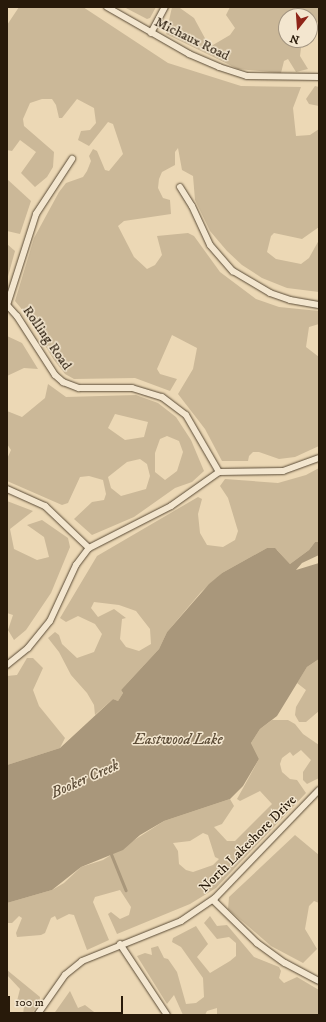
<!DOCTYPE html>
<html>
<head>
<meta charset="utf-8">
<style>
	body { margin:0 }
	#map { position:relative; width:326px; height:1022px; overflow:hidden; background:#ecd8b5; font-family:"IM FELL DW Pica",serif }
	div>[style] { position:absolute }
	.green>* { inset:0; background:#cbb898 }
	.water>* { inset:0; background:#a9977b }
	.stream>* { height:2.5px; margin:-1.25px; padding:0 1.25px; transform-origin:1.25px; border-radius:1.25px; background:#a9977b }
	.roads { filter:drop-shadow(0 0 1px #594a35) drop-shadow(0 0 1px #594a35) }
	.street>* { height:6px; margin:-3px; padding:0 3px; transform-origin:3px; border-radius:3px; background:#f3e6cf }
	span { translate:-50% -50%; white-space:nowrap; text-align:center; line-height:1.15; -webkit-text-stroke:3px #f3e6cf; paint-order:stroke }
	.street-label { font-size:14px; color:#281a0a }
	.water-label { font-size:15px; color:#5c4c37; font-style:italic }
	.frame { position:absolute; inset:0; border:8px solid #281a0a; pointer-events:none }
	.north { position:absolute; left:278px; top:8px; width:40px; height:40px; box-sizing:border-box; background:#f3e6cf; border:1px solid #a29480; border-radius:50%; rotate:197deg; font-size:11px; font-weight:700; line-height:16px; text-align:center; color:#281a0a }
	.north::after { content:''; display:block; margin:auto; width:14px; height:18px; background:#8f2418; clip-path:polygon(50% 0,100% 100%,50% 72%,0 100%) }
	.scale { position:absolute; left:8px; top:996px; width:115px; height:18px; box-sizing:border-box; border:2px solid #281a0a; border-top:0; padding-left:5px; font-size:12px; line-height:14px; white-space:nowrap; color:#281a0a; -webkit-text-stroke:3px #f3e6cf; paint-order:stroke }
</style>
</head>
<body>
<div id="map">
	<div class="green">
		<div style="clip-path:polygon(19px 7px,83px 7px,168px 63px,241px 86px,301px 87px,293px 108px,296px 136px,310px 135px,319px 129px,319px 227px,302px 239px,274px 233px,271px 236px,267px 252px,276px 259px,301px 264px,309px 258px,319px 240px,319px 292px,287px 288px,262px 278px,242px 265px,227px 251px,210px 231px,195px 200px,193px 176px,182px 170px,178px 148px,175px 152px,175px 165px,162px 172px,159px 179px,158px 188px,163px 198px,170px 200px,171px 214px,124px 221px,118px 226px,134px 257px,147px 269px,155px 265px,162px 255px,157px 236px,188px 233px,194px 236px,220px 272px,256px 299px,279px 307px,319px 311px,319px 324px,309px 327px,306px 347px,319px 357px,319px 446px,295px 457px,279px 459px,259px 452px,253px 452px,249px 456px,248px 461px,222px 461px,205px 429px,178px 394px,193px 369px,197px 348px,172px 335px,157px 369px,160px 374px,177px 379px,170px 391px,135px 378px,74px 379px,65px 374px,54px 360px,25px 313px,15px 301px,34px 238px,59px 192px,66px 183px,83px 177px,87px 171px,91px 161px,89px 156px,93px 149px,97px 151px,105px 170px,109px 171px,123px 154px,113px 124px,108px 122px,89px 146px,78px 140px,81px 131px,90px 130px,96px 123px,94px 108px,77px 99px,62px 118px,59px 118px,56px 105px,52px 99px,42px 99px,30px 103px,23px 119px,24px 126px,54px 152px,53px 167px,47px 177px,35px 187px,21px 173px,36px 152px,20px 140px,12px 151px,7px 150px,7px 25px)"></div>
		<div style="clip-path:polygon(124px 7px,156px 7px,150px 18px,147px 19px)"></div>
		<div style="clip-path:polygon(172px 7px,180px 8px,194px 18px,207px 42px,213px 45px,230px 35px,235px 28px,226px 15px,230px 7px,319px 7px,319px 21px,310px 29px,310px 16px,286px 16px,286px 40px,302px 40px,300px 56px,308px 69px,296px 72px,288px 59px,284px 61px,281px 73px,238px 69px,166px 34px)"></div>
		<div style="clip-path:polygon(315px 86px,319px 87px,319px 106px,309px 104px,306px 99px)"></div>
		<div style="clip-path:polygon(7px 179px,31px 201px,20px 234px,7px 231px)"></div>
		<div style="clip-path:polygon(7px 244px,15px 251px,7px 280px)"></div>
		<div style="clip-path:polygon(7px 336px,22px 343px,38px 369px,24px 368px,7px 376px)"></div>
		<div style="clip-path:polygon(evenodd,48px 384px,66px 397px,136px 395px,158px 403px,176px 417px,191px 440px,204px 471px,192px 482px,175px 488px,134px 517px,92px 535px,74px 519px,92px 502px,104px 500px,106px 494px,103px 480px,89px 476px,80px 477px,68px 503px,62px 505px,7px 481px,7px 459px,11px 450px,7px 444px,7px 411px,22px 417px,45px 398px,48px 384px,115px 414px,148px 422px,144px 437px,125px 440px,108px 428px,115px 414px,48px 384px,167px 436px,179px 441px,183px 452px,177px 471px,165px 480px,155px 472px,155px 453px,160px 439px,167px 436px,48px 384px,140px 459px,147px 464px,150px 476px,146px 489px,121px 496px,111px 488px,108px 477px,127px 462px,140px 459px)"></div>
		<div style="clip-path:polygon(evenodd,319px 468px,319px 542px,315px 542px,309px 550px,290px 564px,277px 550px,267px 548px,222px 573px,201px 592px,167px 632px,159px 649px,121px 690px,123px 693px,118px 701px,113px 699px,95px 715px,94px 705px,87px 693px,71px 675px,59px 652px,48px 638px,55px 632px,59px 635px,62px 644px,77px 658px,94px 652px,102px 634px,95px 624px,78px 616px,66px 622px,60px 618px,97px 556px,198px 497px,202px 499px,198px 514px,200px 533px,207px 545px,223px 547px,235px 540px,238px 531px,228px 498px,220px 486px,225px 479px,278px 483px,306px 475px,319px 468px,94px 602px,119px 605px,136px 611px,150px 629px,151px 644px,139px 651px,126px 647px,120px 639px,122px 619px,126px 618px,114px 609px,98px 617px,91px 608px,94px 602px)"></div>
		<div style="clip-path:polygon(7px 501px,33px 511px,10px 529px,14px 549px,37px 560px,49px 557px,44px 537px,27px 525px,42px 520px,68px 538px,70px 547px,51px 593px,26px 630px,14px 640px,8px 630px,13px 615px,7px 613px)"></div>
		<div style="clip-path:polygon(27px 658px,33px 658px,43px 668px,33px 690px,39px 706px,65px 738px,60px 748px,7px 765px,7px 676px,17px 675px)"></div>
		<div style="clip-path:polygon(319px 659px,319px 711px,306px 722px,299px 722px,295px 715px,296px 707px,306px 690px,297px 683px,307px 667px)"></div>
		<div style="clip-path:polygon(evenodd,272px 720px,288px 720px,295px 724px,303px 734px,319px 745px,319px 778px,307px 784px,303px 780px,303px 772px,311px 760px,301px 750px,293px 756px,290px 752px,282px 758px,280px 764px,282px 772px,290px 779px,297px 780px,306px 793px,216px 888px,190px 904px,117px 934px,108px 914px,111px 912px,120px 919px,129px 915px,131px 907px,120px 890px,95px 897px,93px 902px,109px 940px,87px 950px,74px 915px,69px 914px,57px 920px,55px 916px,51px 918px,45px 933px,41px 935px,17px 937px,16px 933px,22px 918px,19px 916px,12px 923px,7px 923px,7px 903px,52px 890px,64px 883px,81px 867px,103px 860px,164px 821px,230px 799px,234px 806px,222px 824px,214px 827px,227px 841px,235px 841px,272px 804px,260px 791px,240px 801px,237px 799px,259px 759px,251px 743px,260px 729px,272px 720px,203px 833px,208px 835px,215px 857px,219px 859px,213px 865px,193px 872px,186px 870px,179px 864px,178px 851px,173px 843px,190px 841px,203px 833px)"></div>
		<div style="clip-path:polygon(295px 835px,319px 855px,319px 903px,314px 901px,309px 906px,305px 929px,317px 949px,303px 963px,271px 946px,228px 909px,229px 897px)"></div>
		<div style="clip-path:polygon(210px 916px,217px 926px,227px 925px,254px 957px,279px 967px,281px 971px,279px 978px,284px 983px,297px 977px,319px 990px,319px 1015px,217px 1015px,217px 1008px,207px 1011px,205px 1015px,183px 1015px,174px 995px,167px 1004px,137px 956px,145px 953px,152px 955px,151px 948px,158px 946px,164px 958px,168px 959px,177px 972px,186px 1004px,196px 1003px,204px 997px,203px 978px,181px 947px,172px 942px,173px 938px,196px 926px,208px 944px,197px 957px,210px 973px,230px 961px,236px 956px,236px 943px,229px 937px,217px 939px,204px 923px)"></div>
		<div style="clip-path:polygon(7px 970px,40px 997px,39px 1004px,30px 1015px,23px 1015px,24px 1006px,17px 1001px,20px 989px,7px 975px)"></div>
		<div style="clip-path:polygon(70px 991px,78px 1008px,85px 1005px,98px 1015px,53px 1015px)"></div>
	</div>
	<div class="water">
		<div style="clip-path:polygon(315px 542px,319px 542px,319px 555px,302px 563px,296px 570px,319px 563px,319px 659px,307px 667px,277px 716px,260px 729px,251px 743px,259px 759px,243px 786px,230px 799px,164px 821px,140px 835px,123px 850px,81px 867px,52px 890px,7px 903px,7px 765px,60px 748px,113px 699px,118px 701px,123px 693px,121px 690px,159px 649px,167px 632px,209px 584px,222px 573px,267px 548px,275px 548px,290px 564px,309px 550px)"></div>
	</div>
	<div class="stream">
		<div style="left:111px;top:853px;width:40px;rotate:68deg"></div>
	</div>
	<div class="roads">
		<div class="street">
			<div style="left:107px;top:7px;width:95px;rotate:29.8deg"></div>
			<div style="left:189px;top:54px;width:33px;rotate:23deg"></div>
			<div style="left:219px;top:67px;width:29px;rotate:18deg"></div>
			<div style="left:247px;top:76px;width:72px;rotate:0.8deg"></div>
			<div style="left:151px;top:33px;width:30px;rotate:-62deg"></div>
			<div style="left:180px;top:187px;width:22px;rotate:58deg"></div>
			<div style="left:192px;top:206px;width:43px;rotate:65.2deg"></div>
			<div style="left:210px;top:245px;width:35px;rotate:49deg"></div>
			<div style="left:233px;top:271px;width:43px;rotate:30.7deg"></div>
			<div style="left:270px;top:293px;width:21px;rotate:19deg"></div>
			<div style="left:290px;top:300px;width:29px;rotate:10deg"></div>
			<div style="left:7px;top:305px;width:15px;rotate:48deg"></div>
			<div style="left:17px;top:316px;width:70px;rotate:57.2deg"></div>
			<div style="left:55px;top:375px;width:11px;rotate:41deg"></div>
			<div style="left:63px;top:382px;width:17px;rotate:21deg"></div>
			<div style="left:79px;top:388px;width:53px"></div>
			<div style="left:132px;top:388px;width:31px;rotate:17deg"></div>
			<div style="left:162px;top:397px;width:30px;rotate:37deg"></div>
			<div style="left:186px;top:415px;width:66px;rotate:59.9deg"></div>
			<div style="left:7px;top:305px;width:96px;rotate:-72.3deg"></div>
			<div style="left:36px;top:214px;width:66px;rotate:-56.8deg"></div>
			<div style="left:7px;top:489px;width:42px;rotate:24.1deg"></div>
			<div style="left:45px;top:506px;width:61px;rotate:43.7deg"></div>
			<div style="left:7px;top:665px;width:27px;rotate:-39deg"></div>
			<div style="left:28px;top:648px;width:35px;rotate:-51deg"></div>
			<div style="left:50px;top:621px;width:62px;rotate:-65.1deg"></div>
			<div style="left:76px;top:565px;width:21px;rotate:-53deg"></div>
			<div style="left:89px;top:548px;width:92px;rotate:-27.1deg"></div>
			<div style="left:171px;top:506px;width:59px;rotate:-35.3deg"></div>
			<div style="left:219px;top:472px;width:64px;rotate:-0.9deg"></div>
			<div style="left:283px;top:471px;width:38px;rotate:-20deg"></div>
			<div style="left:213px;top:900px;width:62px;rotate:44.3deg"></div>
			<div style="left:257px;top:943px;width:34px;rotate:36deg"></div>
			<div style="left:285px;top:963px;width:38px;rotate:28deg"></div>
			<div style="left:120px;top:944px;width:85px;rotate:56.5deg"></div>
			<div style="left:37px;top:1015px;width:49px;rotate:-55deg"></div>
			<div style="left:65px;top:975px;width:22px;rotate:-39deg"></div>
			<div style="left:82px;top:961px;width:107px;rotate:-22deg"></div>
			<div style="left:181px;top:921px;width:41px;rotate:-34.1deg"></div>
			<div style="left:215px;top:898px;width:150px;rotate:-46.1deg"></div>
		</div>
	</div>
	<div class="street-label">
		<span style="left:192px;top:39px;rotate:26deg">Michaux Road</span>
		<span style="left:47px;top:338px;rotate:55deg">Rolling Road</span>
		<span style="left:248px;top:844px;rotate:-45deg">North Lakeshore Drive</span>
	</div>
	<div class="water-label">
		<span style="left:178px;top:740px">Eastwood Lake</span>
		<span style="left:85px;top:779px;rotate:-24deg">Booker Creek</span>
	</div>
	<div class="frame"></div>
	<div class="north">N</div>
	<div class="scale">100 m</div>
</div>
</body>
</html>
